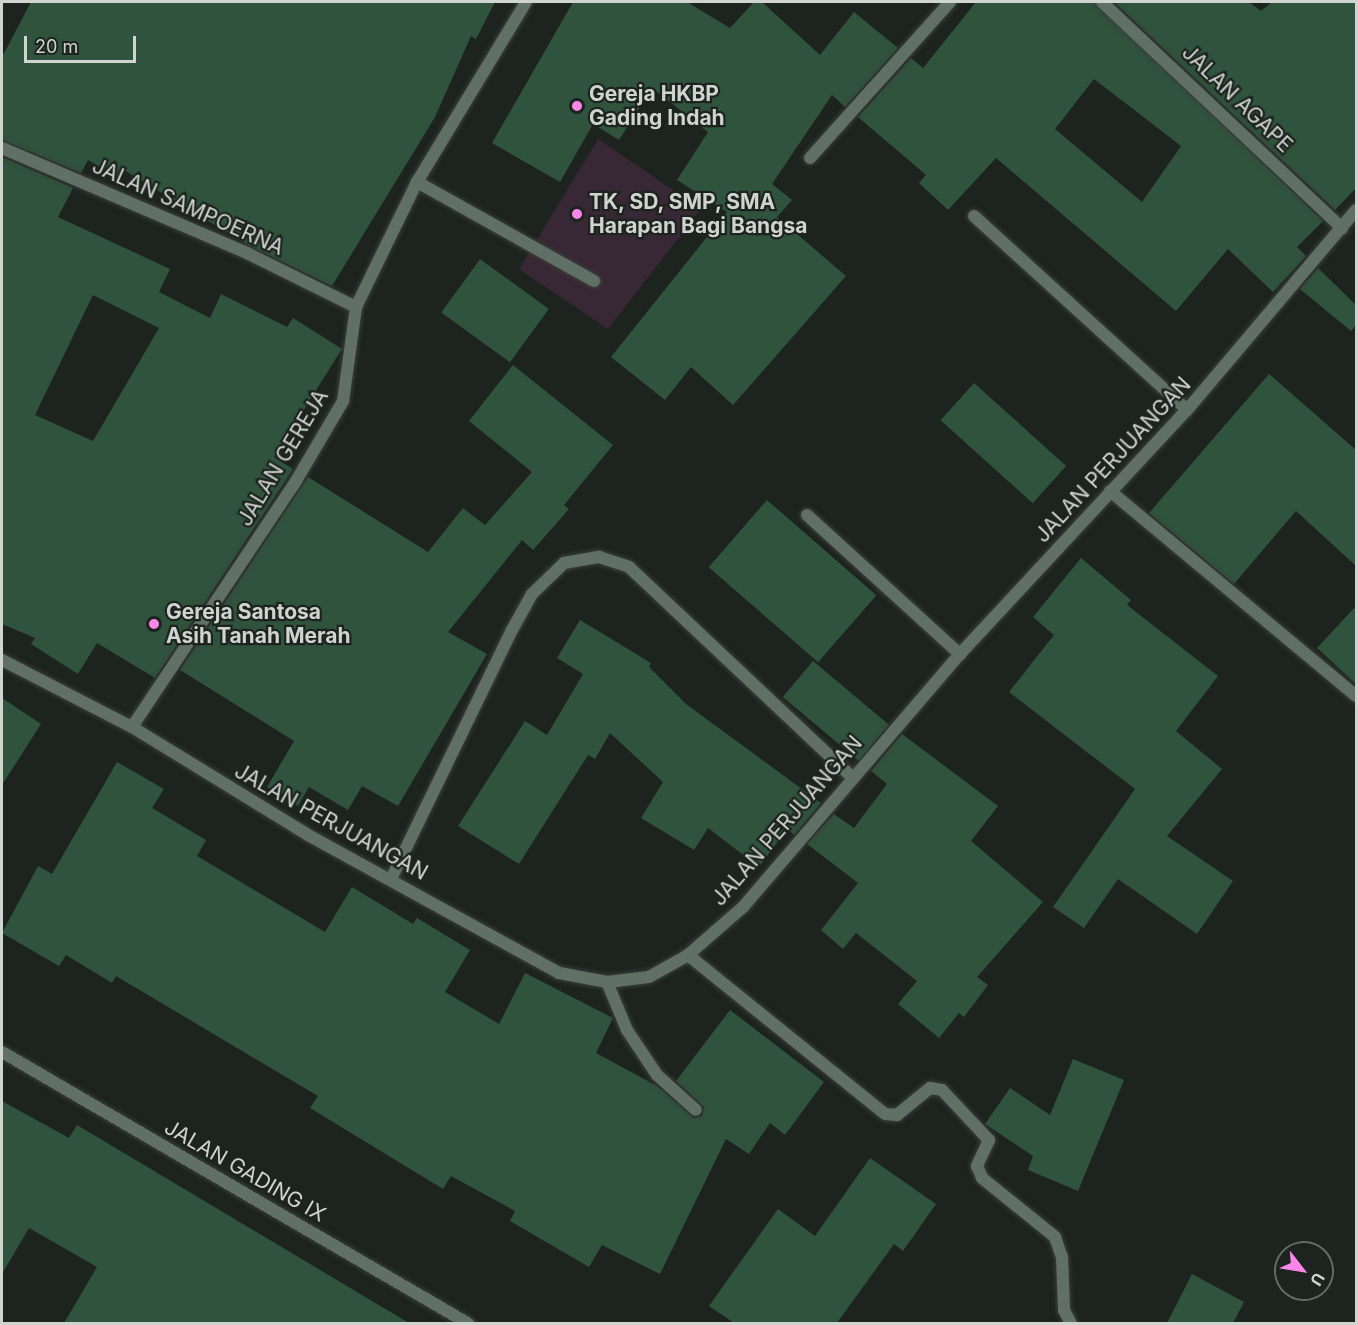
<!DOCTYPE html>
<html>
<head>
<meta charset="utf-8">
<style>
	body { margin:0 }
	#map { position:relative; width:1358px; height:1325px; overflow:hidden; background:#1d231f; font-family:Inter,sans-serif }
	div>[style] { position:absolute }
	.green>* { inset:0; background:#382734 }
	.building>* { inset:0; background:#30533d; transform-origin:0 0 }
	.roads { filter:drop-shadow(0 0 2px #3a3f3b) drop-shadow(0 0 2px #3a3f3b) }
	.lane>* { height:12px; margin:-6px; padding:0 6px; transform-origin:6px; border-radius:6px; background:#617066 }
	.street>* { height:12px; margin:-6px; padding:0 6px; transform-origin:6px; border-radius:6px; background:#617066 }
	.dots>* { width:16px; height:16px; translate:-50% -50%; box-sizing:border-box; border:3px solid #1d231f; border-radius:50% }
	span { translate:-50% -50%; white-space:nowrap; text-align:center; line-height:1.15; -webkit-text-stroke:4.5px #1d231f; paint-order:stroke }
	.poi-label { font-size:21px; color:#d0d4d1; font-weight:700 }
	.left { translate:0 -50%; text-align:left }
	.street-label { font-size:21px; color:#d0d4d1 }
	.frame { position:absolute; inset:0; border:3px solid #d0d4d1; pointer-events:none }
	.north { position:absolute; left:1274px; top:1241px; width:60px; height:60px; box-sizing:border-box; background:#1d231f; border:2px solid #656a66; border-radius:50%; rotate:121deg; font-size:16px; font-weight:700; line-height:24px; text-align:center; color:#d0d4d1 }
	.north::after { content:''; display:block; margin:auto; width:21px; height:27px; background:#fa87e7; clip-path:polygon(50% 0,100% 100%,50% 72%,0 100%) }
	.scale { position:absolute; left:24px; top:36px; width:112px; height:27px; box-sizing:border-box; border:3px solid #d0d4d1; border-top:0; padding-left:8px; font-size:18px; line-height:21px; white-space:nowrap; color:#d0d4d1; -webkit-text-stroke:4px #1d231f; paint-order:stroke }
</style>
</head>
<body>
<div id="map">
	<div class="green">
		<div style="clip-path:polygon(598px 139px,701px 209px,608px 329px,519px 269px)"></div>
	</div>
	<div class="building">
		<div style="clip-path:polygon(31px 2px,495px 2px,476px 39px,471px 36px,435px 117px,332px 286px,246px 244px,124px 170px,119px 178px,88px 160px,81px 173px,2px 140px,2px 57px)"></div>
		<div style="clip-path:polygon(573px 2px,687px 2px,730px 28px,754px 2px,762px 2px,820px 55px,854px 12px,898px 48px,845px 107px,832px 95px,772px 184px,792px 200px,777px 217px,846px 276px,733px 405px,691px 367px,665px 400px,611px 357px,727px 212px,677px 180px,708px 132px,652px 88px,619px 140px,593px 124px,560px 182px,492px 143px)"></div>
		<div style="clip-path:polygon(evenodd,976px 2px,1094px 2px,1323px 221px,1297px 247px,1306px 256px,1273px 292px,1228px 249px,1176px 311px,996px 158px,948px 210px,919px 183px,926px 175px,858px 117px,911px 58px,923px 68px,976px 2px,1094px 79px,1181px 146px,1142px 202px,1055px 129px,1094px 79px)"></div>
		<div style="clip-path:polygon(1114px 2px,1249px 2px,1261px 11px,1272px 2px,1356px 2px,1356px 188px,1335px 210px)"></div>
		<div style="clip-path:polygon(evenodd,2px 157px,73px 188px,58px 217px,170px 269px,159px 292px,210px 318px,221px 294px,287px 327px,293px 318px,342px 349px,274px 457px,293px 469px,155px 678px,97px 643px,78px 674px,31px 644px,35px 638px,2px 624px,2px 157px,93px 295px,159px 328px,93px 441px,35px 415px,93px 295px)"></div>
		<div style="left:480px;top:259px;width:85px;height:66px;rotate:36deg"></div>
		<div style="clip-path:polygon(1318px 268px,1356px 305px,1356px 325px,1351px 331px,1300px 289px)"></div>
		<div style="clip-path:polygon(513px 365px,613px 445px,564px 505px,569px 509px,533px 550px,522px 540px,448px 632px,487px 654px,398px 806px,362px 786px,348px 810px,309px 787px,298px 806px,267px 787px,294px 741px,180px 670px,308px 477px,428px 552px,463px 508px,485px 525px,532px 472px,469px 421px)"></div>
		<div style="clip-path:polygon(1269px 374px,1356px 450px,1356px 566px,1296px 511px,1234px 584px,1149px 513px)"></div>
		<div style="left:974px;top:383px;width:124px;height:50px;rotate:42deg"></div>
		<div style="left:767px;top:500px;width:145px;height:89px;rotate:41deg"></div>
		<div style="clip-path:polygon(1081px 558px,1131px 600px,1127px 605px,1218px 676px,1176px 731px,1222px 769px,1167px 836px,1233px 881px,1197px 934px,1118px 879px,1084px 928px,1053px 907px,1135px 789px,1009px 692px,1054px 635px,1033px 617px)"></div>
		<div style="clip-path:polygon(1356px 606px,1356px 684px,1317px 648px)"></div>
		<div style="clip-path:polygon(580px 620px,651px 663px,649px 667px,686px 704px,821px 803px,794px 835px,787px 829px,759px 867px,708px 828px,694px 850px,641px 818px,663px 782px,610px 733px,595px 759px,588px 755px,519px 864px,458px 826px,525px 721px,547px 735px,583px 674px,557px 658px)"></div>
		<div style="left:813px;top:661px;width:99px;height:47px;rotate:40deg"></div>
		<div style="clip-path:polygon(2px 698px,41px 724px,2px 785px)"></div>
		<div style="clip-path:polygon(902px 734px,998px 806px,971px 841px,1043px 902px,977px 977px,988px 985px,964px 1017px,959px 1013px,939px 1038px,898px 1004px,917px 981px,856px 933px,843px 949px,821px 930px,858px 883px,807px 844px,834px 814px,854px 828px,887px 784px,871px 771px)"></div>
		<div style="clip-path:polygon(117px 762px,164px 789px,152px 808px,206px 840px,197px 856px,325px 932px,352px 887px,413px 924px,417px 918px,470px 950px,445px 992px,499px 1024px,525px 973px,613px 1018px,596px 1053px,657px 1086px,694px 1118px,702px 1116px,704px 1107px,676px 1081px,730px 1010px,824px 1082px,785px 1135px,770px 1123px,749px 1154px,726px 1139px,660px 1274px,602px 1245px,589px 1267px,510px 1221px,515px 1211px,451px 1176px,443px 1189px,310px 1108px,318px 1096px,116px 976px,112px 983px,66px 955px,59px 966px,2px 933px,38px 866px,52px 874px)"></div>
		<div style="clip-path:polygon(1073px 1059px,1124px 1080px,1078px 1191px,1028px 1170px,1033px 1156px,985px 1124px,1010px 1088px,1050px 1115px)"></div>
		<div style="clip-path:polygon(2px 1101px,69px 1138px,77px 1125px,409px 1323px,64px 1323px,97px 1267px,29px 1228px,2px 1274px)"></div>
		<div style="clip-path:polygon(870px 1158px,936px 1204px,903px 1251px,894px 1244px,837px 1323px,734px 1323px,709px 1306px,778px 1209px,815px 1236px)"></div>
		<div style="clip-path:polygon(1192px 1274px,1244px 1302px,1233px 1323px,1167px 1323px)"></div>
	</div>
	<div class="roads">
		<div class="lane">
			<div style="left:974px;top:216px;width:288px;rotate:42.3deg"></div>
			<div style="left:807px;top:515px;width:207px;rotate:42.3deg"></div>
			<div style="left:391px;top:879px;width:277px;rotate:-64.1deg"></div>
			<div style="left:512px;top:630px;width:41px;rotate:-60.9deg"></div>
			<div style="left:532px;top:594px;width:45px;rotate:-44.1deg"></div>
			<div style="left:564px;top:563px;width:36px;rotate:-10deg"></div>
			<div style="left:599px;top:557px;width:32px;rotate:18deg"></div>
			<div style="left:629px;top:567px;width:306px;rotate:43.3deg"></div>
			<div style="left:607px;top:982px;width:52px;rotate:67.4deg"></div>
			<div style="left:627px;top:1030px;width:54px;rotate:56.3deg"></div>
			<div style="left:657px;top:1075px;width:52px;rotate:41.9deg"></div>
		</div>
		<div class="street">
			<div style="left:1102px;top:2px;width:330px;rotate:43.3deg"></div>
			<div style="left:2px;top:148px;width:267px;rotate:23.2deg"></div>
			<div style="left:247px;top:253px;width:122px;rotate:26.4deg"></div>
			<div style="left:810px;top:158px;width:210px;rotate:-48.1deg"></div>
			<div style="left:417px;top:182px;width:203px;rotate:29.2deg"></div>
			<div style="left:1110px;top:491px;width:320px;rotate:39.8deg"></div>
			<div style="left:2px;top:660px;width:146px;rotate:27.3deg"></div>
			<div style="left:132px;top:727px;width:206px;rotate:31.5deg"></div>
			<div style="left:308px;top:835px;width:286px;rotate:28.8deg"></div>
			<div style="left:559px;top:973px;width:49px;rotate:10.6deg"></div>
			<div style="left:607px;top:982px;width:42px;rotate:-6.8deg"></div>
			<div style="left:649px;top:977px;width:45px;rotate:-29.4deg"></div>
			<div style="left:688px;top:955px;width:73px;rotate:-41.1deg"></div>
			<div style="left:743px;top:907px;width:333px;rotate:-49.4deg"></div>
			<div style="left:960px;top:654px;width:333px;rotate:-47.1deg"></div>
			<div style="left:1187px;top:410px;width:262px;rotate:-49.8deg"></div>
			<div style="left:132px;top:727px;width:290px;rotate:-56.3deg"></div>
			<div style="left:293px;top:486px;width:99px;rotate:-59.5deg"></div>
			<div style="left:343px;top:401px;width:95px;rotate:-82.1deg"></div>
			<div style="left:356px;top:307px;width:139px;rotate:-64deg"></div>
			<div style="left:417px;top:182px;width:210px;rotate:-58.8deg"></div>
			<div style="left:688px;top:955px;width:253px;rotate:38.9deg"></div>
			<div style="left:885px;top:1114px;width:12px;rotate:5deg"></div>
			<div style="left:897px;top:1115px;width:43px;rotate:-39.3deg"></div>
			<div style="left:930px;top:1088px;width:12px;rotate:9deg"></div>
			<div style="left:942px;top:1090px;width:69px;rotate:46.8deg"></div>
			<div style="left:989px;top:1140px;width:29px;rotate:115deg"></div>
			<div style="left:977px;top:1166px;width:13px;rotate:67deg"></div>
			<div style="left:982px;top:1178px;width:94px;rotate:38.9deg"></div>
			<div style="left:1055px;top:1237px;width:21px;rotate:71deg"></div>
			<div style="left:1062px;top:1257px;width:53px;rotate:87.8deg"></div>
			<div style="left:1064px;top:1310px;width:16px;rotate:63deg"></div>
			<div style="left:2px;top:1052px;width:540px;rotate:30.22deg"></div>
		</div>
	</div>
	<div class="dots">
		<div style="left:577px;top:106px;background:#fa87e7"></div>
		<div style="left:577px;top:214px;background:#fa87e7"></div>
		<div style="left:154px;top:624px;background:#fa87e7"></div>
	</div>
	<div class="poi-label">
		<span class="left" style="left:589px;top:106px">Gereja HKBP<br>Gading Indah</span>
		<span class="left" style="left:589px;top:214px">TK, SD, SMP, SMA<br>Harapan Bagi Bangsa</span>
		<span class="left" style="left:166px;top:624px">Gereja Santosa<br>Asih Tanah Merah</span>
	</div>
	<div class="street-label">
		<span style="left:1237px;top:99px;rotate:44deg">JALAN AGAPE</span>
		<span style="left:188px;top:207px;rotate:24deg">JALAN SAMPOERNA</span>
		<span style="left:283px;top:458px;rotate:-59deg">JALAN GEREJA</span>
		<span style="left:1113px;top:460px;rotate:-47deg">JALAN PERJUANGAN</span>
		<span style="left:787px;top:821px;rotate:-49deg">JALAN PERJUANGAN</span>
		<span style="left:331px;top:822px;rotate:29deg">JALAN PERJUANGAN</span>
		<span style="left:245px;top:1171px;rotate:30deg">JALAN GADING IX</span>
	</div>
	<div class="frame"></div>
	<div class="north">U</div>
	<div class="scale">20 m</div>
</div>
</body>
</html>
